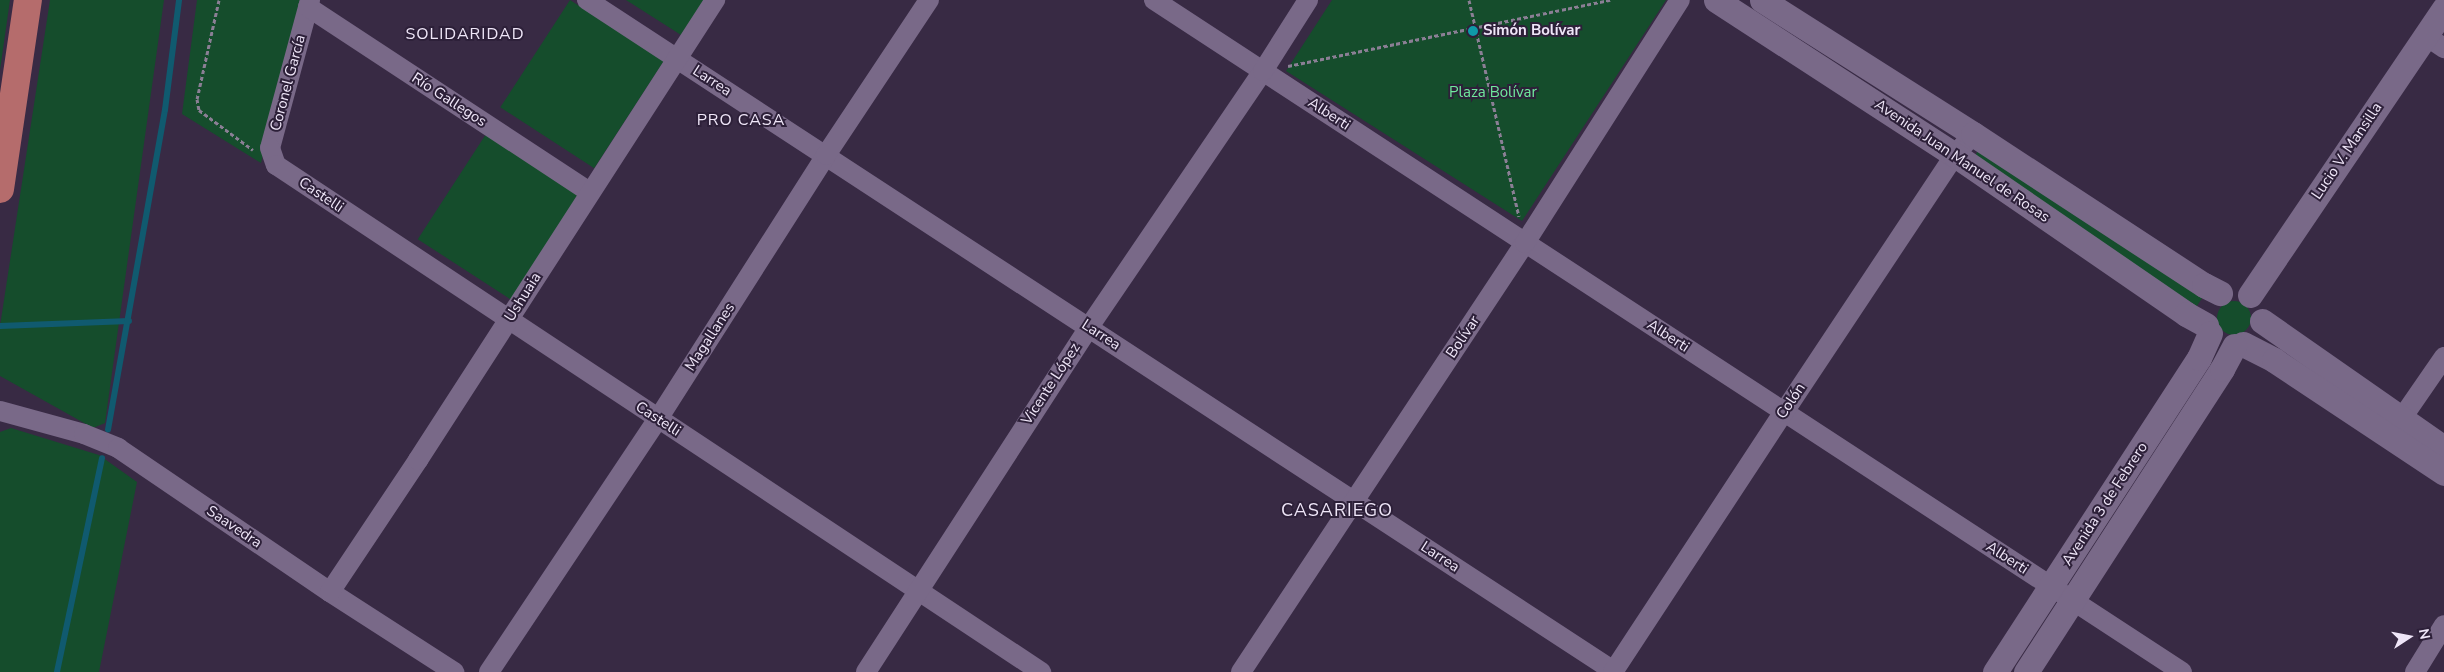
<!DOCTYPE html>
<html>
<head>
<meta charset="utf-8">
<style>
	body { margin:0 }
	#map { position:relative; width:2444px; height:672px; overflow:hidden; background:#382a44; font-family:"Nunito Sans",sans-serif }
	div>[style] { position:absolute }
	.green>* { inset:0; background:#154d2c; transform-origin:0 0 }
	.round { border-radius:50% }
	.stream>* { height:5.5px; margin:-2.75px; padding:0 2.75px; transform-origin:2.75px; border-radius:2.75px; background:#105a6f }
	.path>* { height:3px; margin-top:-1.5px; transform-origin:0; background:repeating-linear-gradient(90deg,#8b7f95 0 4px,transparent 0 6.5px) }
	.minor>* { height:20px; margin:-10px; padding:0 10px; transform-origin:10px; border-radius:10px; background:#796988 }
	.tertiary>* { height:25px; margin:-12.5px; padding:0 12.5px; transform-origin:12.5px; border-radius:12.5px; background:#796988 }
	.trunk>* { height:28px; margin:-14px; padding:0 14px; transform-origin:14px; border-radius:14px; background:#b56c6c }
	.dots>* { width:14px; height:14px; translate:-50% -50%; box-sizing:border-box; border:2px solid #2d2039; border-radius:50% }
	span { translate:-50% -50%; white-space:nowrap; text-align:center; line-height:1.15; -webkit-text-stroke:4px #2d2039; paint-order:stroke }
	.poi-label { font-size:15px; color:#efe6f8; font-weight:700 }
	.left { translate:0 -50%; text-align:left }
	.street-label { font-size:15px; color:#efe6f8 }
	.park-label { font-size:15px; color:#70ea9d }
	.neighbourhood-label { font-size:16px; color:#efe6f8; letter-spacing:1px }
	.quarter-label { font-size:18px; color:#efe6f8; letter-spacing:1px }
	.north { position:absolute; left:2384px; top:612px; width:50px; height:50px; -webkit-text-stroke:4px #2d2039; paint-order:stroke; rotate:79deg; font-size:14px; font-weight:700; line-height:20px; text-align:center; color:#efe6f8 }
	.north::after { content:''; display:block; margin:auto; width:18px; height:22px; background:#efe6f8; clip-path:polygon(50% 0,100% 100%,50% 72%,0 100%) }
</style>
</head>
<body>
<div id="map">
	<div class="green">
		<div style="clip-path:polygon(0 0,10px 0,0 70px)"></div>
		<div style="clip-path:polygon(50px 0,164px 0,105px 423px,93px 428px,0 376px,0 326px)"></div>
		<div style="clip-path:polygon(197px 0,300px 0,261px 163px,182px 114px)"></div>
		<div style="left:570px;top:0;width:112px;height:128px;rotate:33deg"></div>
		<div style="clip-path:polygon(626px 0,704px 0,681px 35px)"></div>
		<div style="clip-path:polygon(1332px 0,1666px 0,1522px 221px,1286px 71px)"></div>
		<div style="left:488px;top:131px;width:112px;height:129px;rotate:33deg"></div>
		<div style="left:1978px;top:151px;width:268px;height:11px;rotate:33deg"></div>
		<div class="round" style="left:2217px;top:301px;width:34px;height:34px"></div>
		<div style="clip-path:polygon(11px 428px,99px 455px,137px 482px,99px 672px,0 672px,0 432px)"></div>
	</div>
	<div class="stream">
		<div style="left:0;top:326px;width:129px;rotate:-2.2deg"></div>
		<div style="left:108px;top:430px;width:325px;rotate:-79.9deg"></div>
		<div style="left:165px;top:110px;width:111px;rotate:-82.7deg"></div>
		<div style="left:57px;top:672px;width:218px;rotate:-78.1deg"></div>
	</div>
	<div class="path">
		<div style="left:219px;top:0;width:101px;rotate:102.5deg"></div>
		<div style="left:197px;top:99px;width:11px;rotate:80deg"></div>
		<div style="left:199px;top:110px;width:67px;rotate:36.5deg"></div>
		<div style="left:1469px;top:0;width:222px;rotate:77deg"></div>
		<div style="left:1288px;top:66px;width:329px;rotate:-11.6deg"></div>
	</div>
	<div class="minor">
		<div style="left:310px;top:0;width:153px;rotate:105.1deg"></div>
		<div style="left:270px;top:148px;width:18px;rotate:71deg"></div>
		<div style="left:276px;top:165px;width:918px;rotate:33.53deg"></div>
		<div style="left:587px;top:0;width:1228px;rotate:33.17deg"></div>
		<div style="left:1154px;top:0;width:1228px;rotate:33.17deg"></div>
		<div style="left:308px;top:7px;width:337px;rotate:33.3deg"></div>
		<div style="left:2426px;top:36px;width:22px;rotate:34deg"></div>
		<div style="left:0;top:411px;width:87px;rotate:15.3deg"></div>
		<div style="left:84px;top:434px;width:37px;rotate:22deg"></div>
		<div style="left:118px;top:448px;width:256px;rotate:34.2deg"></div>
		<div style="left:330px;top:592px;width:148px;rotate:32.8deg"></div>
		<div style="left:2393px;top:431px;width:90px;rotate:-55.4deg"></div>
		<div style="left:330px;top:592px;width:159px;rotate:-56.3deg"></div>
		<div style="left:418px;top:460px;width:548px;rotate:-57.15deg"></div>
		<div style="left:489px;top:672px;width:304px;rotate:-56.3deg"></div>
		<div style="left:658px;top:419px;width:313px;rotate:-57.5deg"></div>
		<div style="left:826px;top:155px;width:186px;rotate:-56.4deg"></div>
		<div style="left:866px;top:672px;width:411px;rotate:-57.1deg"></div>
		<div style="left:1089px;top:327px;width:310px;rotate:-55.8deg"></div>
		<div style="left:1263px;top:71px;width:84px;rotate:-57.6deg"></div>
		<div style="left:1241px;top:672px;width:514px;rotate:-56.5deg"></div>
		<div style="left:1525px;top:243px;width:288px;rotate:-57.5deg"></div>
		<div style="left:1613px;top:672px;width:311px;rotate:-56.7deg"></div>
		<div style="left:1784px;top:412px;width:309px;rotate:-56.4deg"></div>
		<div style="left:1955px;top:155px;width:28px;rotate:-49deg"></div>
		<div style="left:2415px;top:672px;width:55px;rotate:-58.3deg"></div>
	</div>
	<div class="tertiary">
		<div style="left:1716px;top:0;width:285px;rotate:33deg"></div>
		<div style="left:1955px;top:155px;width:280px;rotate:34.5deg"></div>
		<div style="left:2186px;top:314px;width:23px;rotate:29deg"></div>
		<div style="left:1762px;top:0;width:250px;rotate:32.4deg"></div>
		<div style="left:1973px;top:134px;width:276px;rotate:33.2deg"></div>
		<div style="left:2204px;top:285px;width:18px;rotate:27deg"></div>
		<div style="left:2250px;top:295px;width:346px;rotate:-55.9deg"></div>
		<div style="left:2262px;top:321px;width:222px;rotate:34.9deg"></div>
		<div style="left:2243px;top:344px;width:35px;rotate:27deg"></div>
		<div style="left:2274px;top:360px;width:204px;rotate:33.6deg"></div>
		<div style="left:1995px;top:672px;width:374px;rotate:-57deg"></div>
		<div style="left:2199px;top:358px;width:27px;rotate:-66deg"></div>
		<div style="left:2026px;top:672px;width:361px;rotate:-57.1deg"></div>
		<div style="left:2222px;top:369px;width:26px;rotate:-62deg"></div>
	</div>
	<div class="trunk">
		<div style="left:0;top:189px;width:191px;rotate:-81.6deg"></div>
	</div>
	<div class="dots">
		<div style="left:1473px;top:31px;background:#0f9aa8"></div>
	</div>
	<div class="poi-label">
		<span class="left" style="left:1483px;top:31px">Simón Bolívar</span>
	</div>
	<div class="street-label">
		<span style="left:712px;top:81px;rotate:33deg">Larrea</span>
		<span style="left:288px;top:83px;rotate:-75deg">Coronel García</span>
		<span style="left:449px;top:100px;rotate:33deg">Río Gallegos</span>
		<span style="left:1329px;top:114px;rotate:33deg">Alberti</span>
		<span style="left:2347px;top:151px;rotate:-56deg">Lucio V. Mansilla</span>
		<span style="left:1962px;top:161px;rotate:34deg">Avenida Juan Manuel de Rosas</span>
		<span style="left:321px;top:195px;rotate:34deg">Castelli</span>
		<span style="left:523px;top:297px;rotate:-58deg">Ushuaia</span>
		<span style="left:1101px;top:335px;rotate:33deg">Larrea</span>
		<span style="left:1668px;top:336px;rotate:33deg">Alberti</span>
		<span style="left:710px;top:337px;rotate:-57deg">Magallanes</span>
		<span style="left:1463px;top:337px;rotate:-56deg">Bolívar</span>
		<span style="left:1051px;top:384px;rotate:-57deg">Vicente López</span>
		<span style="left:1791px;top:401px;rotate:-56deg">Colón</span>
		<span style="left:658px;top:419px;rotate:33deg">Castelli</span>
		<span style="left:2105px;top:504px;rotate:-57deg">Avenida 3 de Febrero</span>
		<span style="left:234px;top:527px;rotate:34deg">Saavedra</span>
		<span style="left:1440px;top:557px;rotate:33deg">Larrea</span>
		<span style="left:2007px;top:558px;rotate:33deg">Alberti</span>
	</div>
	<div class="park-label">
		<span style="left:1493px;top:93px">Plaza Bolívar</span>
	</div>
	<div class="neighbourhood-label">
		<span style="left:465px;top:34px">SOLIDARIDAD</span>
		<span style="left:741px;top:120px">PRO CASA</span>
	</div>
	<div class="quarter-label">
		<span style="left:1337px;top:510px">CASARIEGO</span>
	</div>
	<div class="north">N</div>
</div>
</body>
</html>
